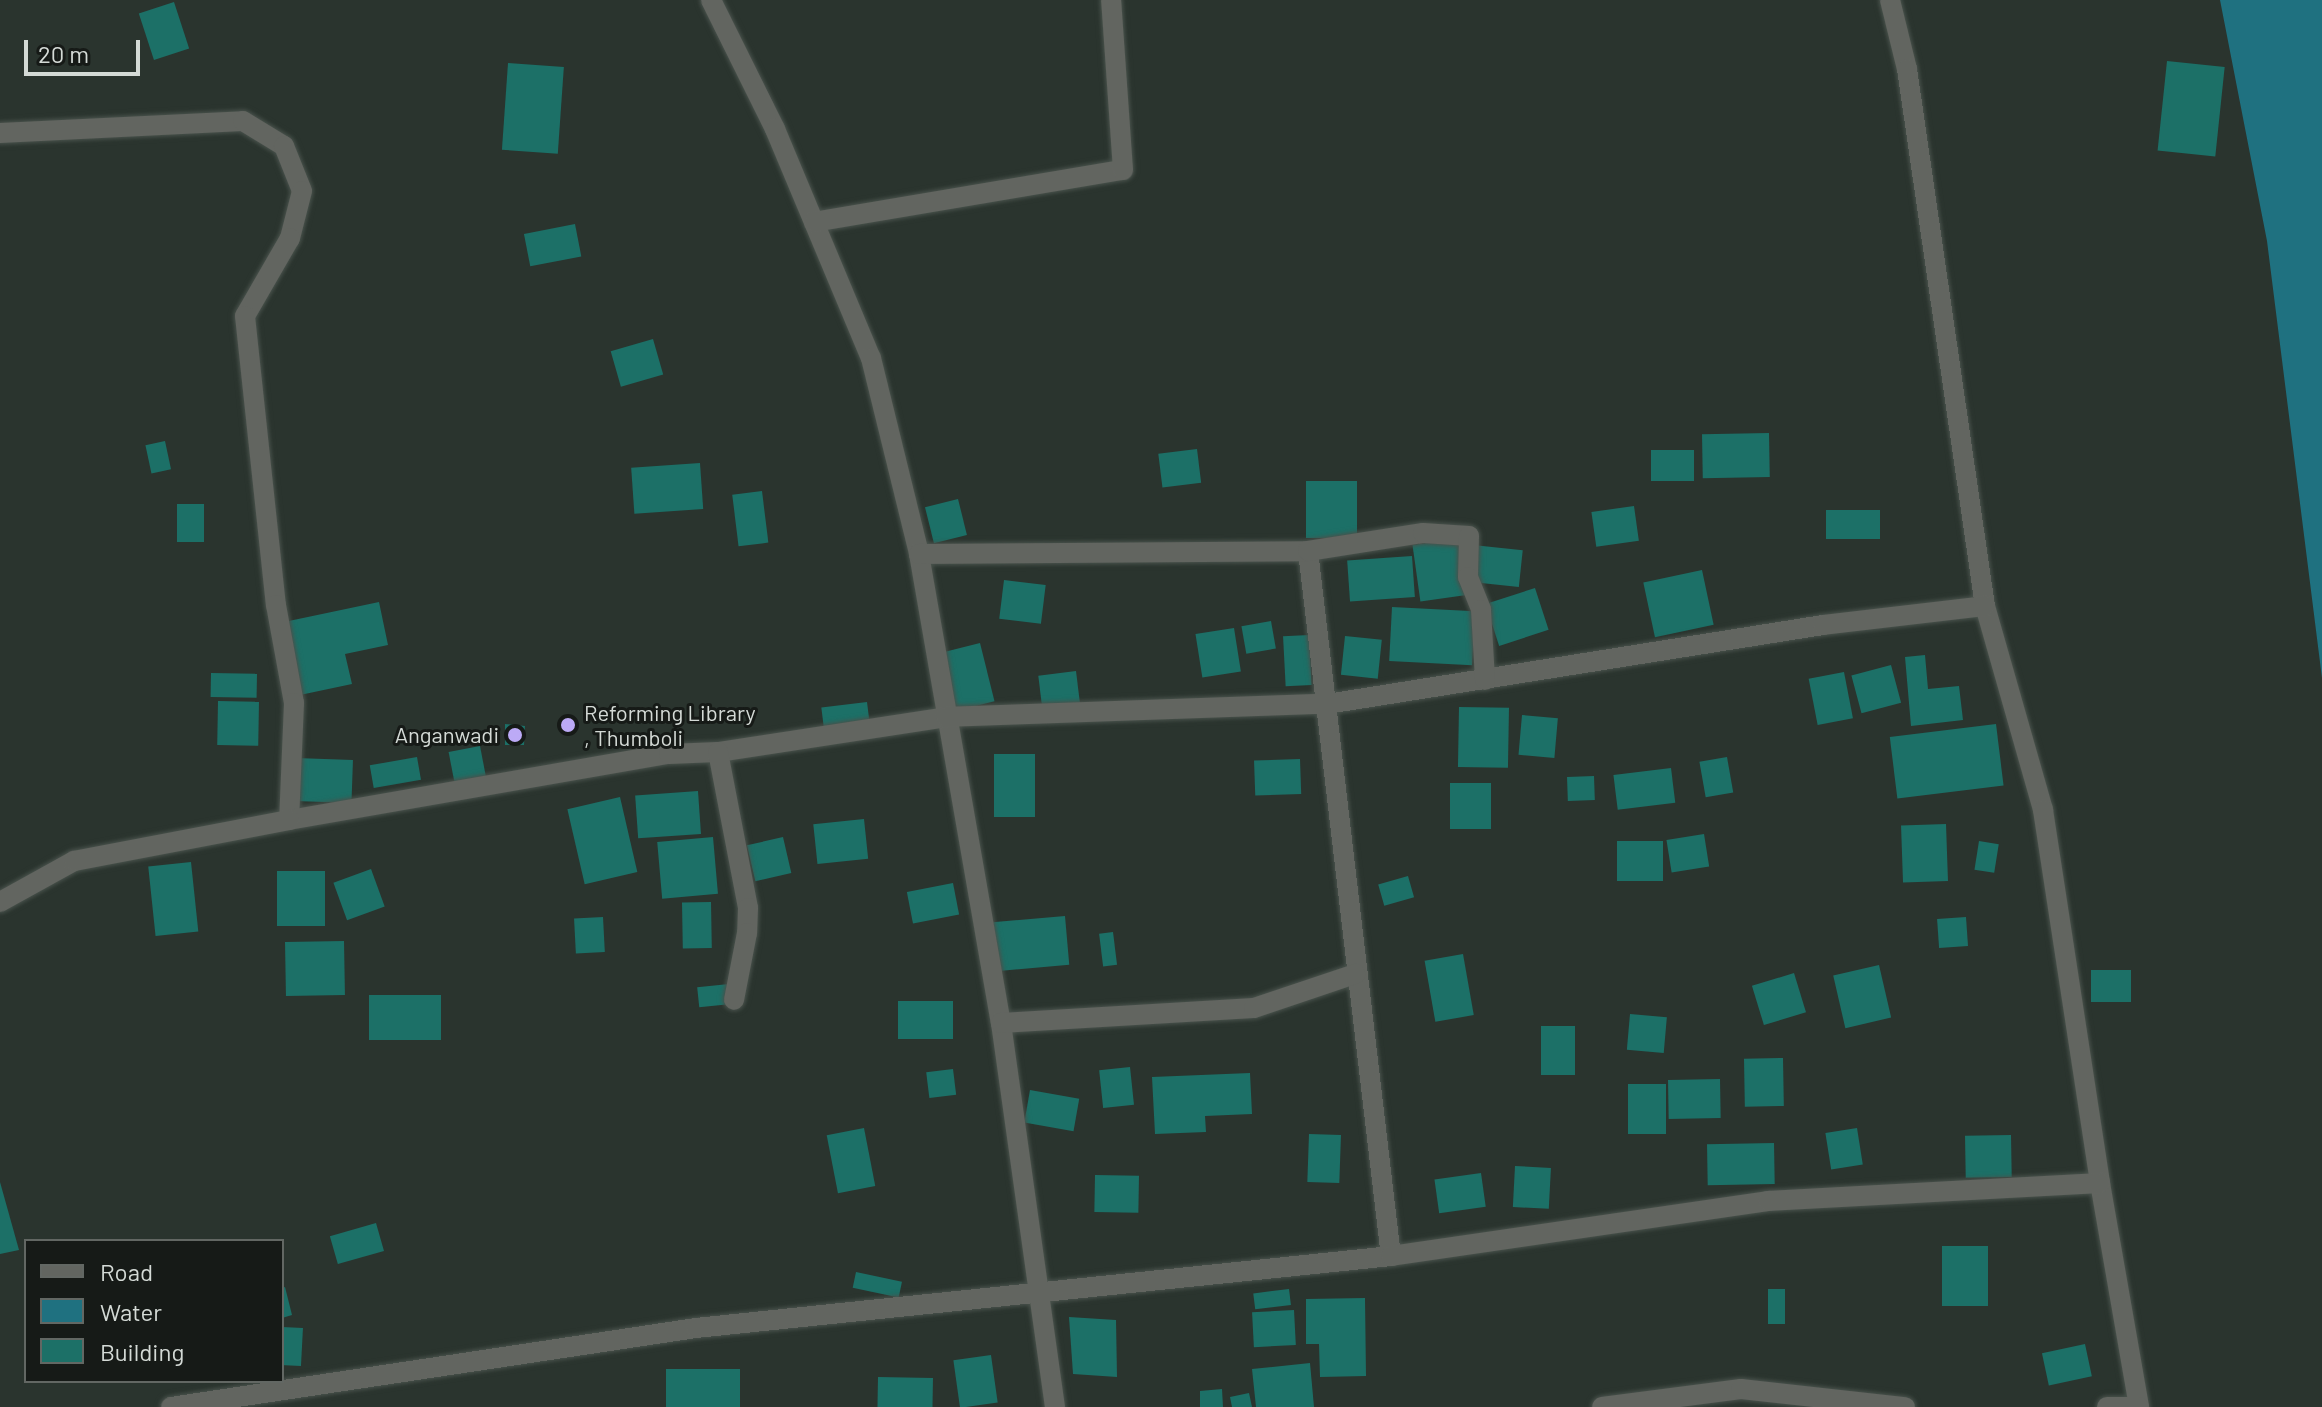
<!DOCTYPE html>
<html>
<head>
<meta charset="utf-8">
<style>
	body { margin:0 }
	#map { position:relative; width:2322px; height:1407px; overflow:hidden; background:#2a342e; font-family:Barlow,sans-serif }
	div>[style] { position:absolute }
	.water>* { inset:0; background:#1f7180 }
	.building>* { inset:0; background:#1c7067; transform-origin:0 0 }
	.roads { filter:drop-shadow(0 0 2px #49524c) drop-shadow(0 0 2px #49524c) }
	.minor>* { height:20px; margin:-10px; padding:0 10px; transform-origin:10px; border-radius:10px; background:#626560 }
	.dots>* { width:22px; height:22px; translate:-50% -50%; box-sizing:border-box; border:4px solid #161a17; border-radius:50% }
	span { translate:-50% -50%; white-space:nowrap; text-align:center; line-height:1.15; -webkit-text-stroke:6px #161a17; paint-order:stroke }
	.poi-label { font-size:22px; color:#d4dad6 }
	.left { translate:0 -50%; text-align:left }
	.right { translate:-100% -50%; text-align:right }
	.legend { position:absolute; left:24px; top:1239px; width:260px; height:144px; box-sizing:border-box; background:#161a17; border:2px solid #626763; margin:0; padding:10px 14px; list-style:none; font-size:24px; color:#d4dad6 }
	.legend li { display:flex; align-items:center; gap:16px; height:40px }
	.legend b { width:40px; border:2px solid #626763 }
	.scale { position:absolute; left:24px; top:40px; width:116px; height:36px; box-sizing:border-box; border:4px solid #d4dad6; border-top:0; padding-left:10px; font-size:24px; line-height:28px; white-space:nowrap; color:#d4dad6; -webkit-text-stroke:6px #161a17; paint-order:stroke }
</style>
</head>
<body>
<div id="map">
	<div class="water">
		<div style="clip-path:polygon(2220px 0,2322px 0,2322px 678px,2267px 241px)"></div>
	</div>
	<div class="building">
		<div style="left:174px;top:2px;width:49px;height:37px;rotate:72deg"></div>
		<div style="left:2167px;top:61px;width:58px;height:90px;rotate:6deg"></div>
		<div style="left:508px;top:63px;width:56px;height:87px;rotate:4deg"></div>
		<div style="left:575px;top:224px;width:33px;height:52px;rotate:79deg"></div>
		<div style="left:653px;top:339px;width:37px;height:44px;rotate:74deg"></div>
		<div style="left:1769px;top:433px;width:44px;height:67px;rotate:89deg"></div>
		<div style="left:165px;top:441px;width:29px;height:20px;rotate:78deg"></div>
		<div style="left:1197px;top:449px;width:34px;height:39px;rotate:83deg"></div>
		<div style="left:1651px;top:450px;width:43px;height:31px"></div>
		<div style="left:700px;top:463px;width:46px;height:69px;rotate:86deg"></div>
		<div style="left:1306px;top:481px;width:51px;height:57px"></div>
		<div style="left:762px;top:491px;width:52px;height:30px;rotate:83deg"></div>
		<div style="left:958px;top:499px;width:37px;height:34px;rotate:76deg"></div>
		<div style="left:204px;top:504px;width:38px;height:27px;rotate:90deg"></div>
		<div style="left:1634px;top:506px;width:35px;height:43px;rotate:82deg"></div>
		<div style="left:1826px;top:510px;width:54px;height:29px"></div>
		<div style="left:1462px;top:538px;width:57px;height:50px;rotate:82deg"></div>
		<div style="left:1473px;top:545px;width:50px;height:37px;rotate:6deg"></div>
		<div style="left:1412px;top:556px;width:41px;height:65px;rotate:86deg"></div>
		<div style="left:1702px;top:570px;width:56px;height:60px;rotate:78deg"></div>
		<div style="left:1004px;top:580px;width:42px;height:39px;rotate:7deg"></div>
		<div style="left:1535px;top:588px;width:44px;height:52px;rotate:72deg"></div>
		<div style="clip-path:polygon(379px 602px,388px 645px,345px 654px,352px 684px,300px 695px,284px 622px)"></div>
		<div style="left:1392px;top:607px;width:83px;height:54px;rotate:3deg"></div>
		<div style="left:1271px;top:621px;width:28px;height:30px;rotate:80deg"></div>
		<div style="left:1234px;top:628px;width:44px;height:39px;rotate:81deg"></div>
		<div style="left:1309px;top:635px;width:50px;height:26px;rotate:87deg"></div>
		<div style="left:1345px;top:636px;width:37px;height:39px;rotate:6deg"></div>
		<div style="left:980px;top:643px;width:60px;height:41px;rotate:76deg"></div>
		<div style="clip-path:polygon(1925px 655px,1928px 689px,1959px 686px,1963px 720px,1911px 726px,1905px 657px)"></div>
		<div style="left:1891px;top:665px;width:39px;height:41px;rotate:75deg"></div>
		<div style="left:1076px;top:671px;width:33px;height:38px;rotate:83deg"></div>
		<div style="left:1844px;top:672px;width:47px;height:36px;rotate:79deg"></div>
		<div style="left:211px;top:673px;width:46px;height:24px;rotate:1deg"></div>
		<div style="left:218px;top:701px;width:41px;height:44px;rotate:1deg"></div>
		<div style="left:867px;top:702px;width:23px;height:46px;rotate:83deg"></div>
		<div style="left:1459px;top:707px;width:50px;height:60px;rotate:1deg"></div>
		<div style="left:1522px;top:715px;width:36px;height:40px;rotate:5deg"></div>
		<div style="clip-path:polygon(505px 724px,525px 726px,524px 745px,505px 745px)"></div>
		<div style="left:1996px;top:724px;width:62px;height:107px;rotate:83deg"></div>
		<div style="left:480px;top:746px;width:32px;height:32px;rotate:79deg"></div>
		<div style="left:994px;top:754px;width:41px;height:63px"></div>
		<div style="left:417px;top:757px;width:23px;height:48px;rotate:80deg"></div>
		<div style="left:1727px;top:757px;width:36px;height:28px;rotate:80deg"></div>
		<div style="left:296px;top:758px;width:57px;height:43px;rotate:2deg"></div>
		<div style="left:1300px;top:759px;width:35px;height:46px;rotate:88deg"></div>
		<div style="left:1671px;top:768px;width:35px;height:58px;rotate:83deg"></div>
		<div style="left:1594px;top:776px;width:24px;height:27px;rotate:88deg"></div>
		<div style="left:1450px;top:783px;width:41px;height:46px"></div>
		<div style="left:698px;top:791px;width:43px;height:63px;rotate:86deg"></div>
		<div style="left:620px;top:797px;width:77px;height:54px;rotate:77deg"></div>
		<div style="left:864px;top:819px;width:40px;height:51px;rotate:84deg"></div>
		<div style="left:1946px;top:824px;width:57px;height:45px;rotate:88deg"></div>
		<div style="left:1704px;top:834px;width:33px;height:38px;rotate:81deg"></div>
		<div style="left:713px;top:837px;width:57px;height:56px;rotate:85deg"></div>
		<div style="left:783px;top:837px;width:37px;height:37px;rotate:77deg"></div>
		<div style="left:1617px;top:841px;width:46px;height:40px"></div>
		<div style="left:1979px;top:841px;width:20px;height:29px;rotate:9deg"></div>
		<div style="left:191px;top:862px;width:70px;height:43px;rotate:84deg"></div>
		<div style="left:371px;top:869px;width:40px;height:40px;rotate:70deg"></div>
		<div style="left:277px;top:871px;width:48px;height:55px"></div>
		<div style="left:1408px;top:876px;width:22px;height:31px;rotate:74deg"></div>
		<div style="left:953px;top:883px;width:32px;height:47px;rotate:79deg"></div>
		<div style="left:711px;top:902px;width:46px;height:29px;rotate:89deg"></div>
		<div style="left:1065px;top:916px;width:49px;height:73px;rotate:85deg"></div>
		<div style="left:603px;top:917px;width:35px;height:29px;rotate:87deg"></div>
		<div style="left:1966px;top:917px;width:29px;height:29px;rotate:86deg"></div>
		<div style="left:1113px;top:932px;width:33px;height:14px;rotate:83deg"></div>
		<div style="left:344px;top:941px;width:54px;height:59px;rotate:89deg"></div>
		<div style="left:1463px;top:954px;width:62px;height:39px;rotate:80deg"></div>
		<div style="left:1879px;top:965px;width:54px;height:47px;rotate:77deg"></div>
		<div style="left:2091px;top:970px;width:40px;height:32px"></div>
		<div style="left:1794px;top:973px;width:41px;height:44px;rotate:73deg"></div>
		<div style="left:729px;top:984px;width:20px;height:32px;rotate:84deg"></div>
		<div style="left:441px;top:995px;width:45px;height:72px;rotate:90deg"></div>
		<div style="left:898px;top:1001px;width:55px;height:38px"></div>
		<div style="left:1630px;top:1014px;width:37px;height:36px;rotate:5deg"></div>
		<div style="left:1575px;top:1026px;width:49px;height:34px;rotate:90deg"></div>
		<div style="left:1783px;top:1058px;width:48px;height:39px;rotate:89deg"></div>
		<div style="left:1130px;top:1067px;width:38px;height:31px;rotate:84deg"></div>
		<div style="left:953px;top:1069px;width:26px;height:27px;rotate:83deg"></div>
		<div style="clip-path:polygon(1250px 1073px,1252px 1114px,1205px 1116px,1206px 1132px,1155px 1134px,1152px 1077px)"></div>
		<div style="left:1720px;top:1079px;width:39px;height:52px;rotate:89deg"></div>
		<div style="left:1628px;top:1084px;width:38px;height:50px"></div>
		<div style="left:1030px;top:1090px;width:50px;height:33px;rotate:10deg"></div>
		<div style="left:864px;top:1128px;width:59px;height:38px;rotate:79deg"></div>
		<div style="left:1857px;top:1128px;width:37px;height:32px;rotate:81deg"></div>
		<div style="left:1309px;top:1134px;width:32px;height:48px;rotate:2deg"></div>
		<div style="left:2011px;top:1135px;width:42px;height:46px;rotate:89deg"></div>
		<div style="left:1774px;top:1143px;width:41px;height:67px;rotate:89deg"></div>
		<div style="left:1515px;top:1166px;width:36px;height:41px;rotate:3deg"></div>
		<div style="left:1481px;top:1173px;width:34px;height:47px;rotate:82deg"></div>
		<div style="left:1095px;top:1175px;width:44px;height:37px;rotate:1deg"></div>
		<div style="clip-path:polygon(0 1182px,19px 1250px,0 1254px)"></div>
		<div style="left:376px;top:1223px;width:29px;height:48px;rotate:74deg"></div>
		<div style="left:1942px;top:1246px;width:46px;height:60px"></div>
		<div style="left:856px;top:1272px;width:47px;height:16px;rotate:12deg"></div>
		<div style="clip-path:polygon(285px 1287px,292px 1315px,282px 1318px,282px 1288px)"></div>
		<div style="left:1289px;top:1289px;width:16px;height:36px;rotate:83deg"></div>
		<div style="left:1768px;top:1289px;width:17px;height:35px"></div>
		<div style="clip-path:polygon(1365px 1298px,1366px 1376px,1320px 1377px,1319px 1344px,1306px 1344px,1306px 1299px)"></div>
		<div style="left:1294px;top:1310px;width:35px;height:42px;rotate:87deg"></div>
		<div style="clip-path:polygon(1069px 1317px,1116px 1320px,1117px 1377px,1073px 1374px)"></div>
		<div style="left:282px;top:1327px;width:21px;height:38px;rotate:3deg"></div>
		<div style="left:2085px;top:1344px;width:33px;height:44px;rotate:78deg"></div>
		<div style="left:991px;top:1355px;width:48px;height:38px;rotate:82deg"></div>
		<div style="clip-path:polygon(1310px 1363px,1314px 1407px,1256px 1407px,1252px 1369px)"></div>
		<div style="left:666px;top:1369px;width:74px;height:38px"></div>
		<div style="left:878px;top:1377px;width:55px;height:30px;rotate:1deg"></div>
		<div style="clip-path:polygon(1222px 1389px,1223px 1407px,1200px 1407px,1200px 1391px)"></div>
		<div style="clip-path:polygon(1249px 1393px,1252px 1407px,1232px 1407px,1230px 1397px)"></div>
	</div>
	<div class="roads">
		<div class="minor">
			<div style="left:711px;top:0;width:144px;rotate:63.6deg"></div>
			<div style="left:775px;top:129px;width:248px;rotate:67.3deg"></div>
			<div style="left:871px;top:358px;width:202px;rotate:76.2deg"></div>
			<div style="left:919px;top:554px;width:476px;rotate:80.1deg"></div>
			<div style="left:1001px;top:1023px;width:388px;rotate:82deg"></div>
			<div style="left:1890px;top:0;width:71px;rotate:76.2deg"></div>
			<div style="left:1907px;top:69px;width:543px;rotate:81.74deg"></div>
			<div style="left:1985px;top:606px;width:212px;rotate:74.1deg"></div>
			<div style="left:2043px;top:810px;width:377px;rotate:81.3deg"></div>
			<div style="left:2100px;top:1183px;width:227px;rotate:80.1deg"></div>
			<div style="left:0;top:133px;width:243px;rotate:-2.8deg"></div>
			<div style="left:243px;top:121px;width:48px;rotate:31.4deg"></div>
			<div style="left:284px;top:146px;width:48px;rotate:68.2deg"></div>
			<div style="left:302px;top:191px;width:49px;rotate:104.3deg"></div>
			<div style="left:290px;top:238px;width:90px;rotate:120deg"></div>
			<div style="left:245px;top:316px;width:291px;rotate:83.9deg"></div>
			<div style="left:276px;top:605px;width:100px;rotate:79.6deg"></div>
			<div style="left:294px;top:703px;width:117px;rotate:92.4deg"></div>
			<div style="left:289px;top:820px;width:386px;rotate:-9.9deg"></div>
			<div style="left:669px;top:754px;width:49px;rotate:-2.3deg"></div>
			<div style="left:718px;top:752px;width:231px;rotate:-8.7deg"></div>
			<div style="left:946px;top:717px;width:381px;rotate:-2deg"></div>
			<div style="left:1327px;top:704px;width:502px;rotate:-9.05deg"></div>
			<div style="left:1823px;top:625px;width:163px;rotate:-6.7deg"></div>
			<div style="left:814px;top:222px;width:313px;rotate:-9.6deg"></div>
			<div style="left:1123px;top:170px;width:170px;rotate:-94deg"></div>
			<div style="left:1308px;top:551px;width:710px;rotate:83.29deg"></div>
			<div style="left:919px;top:554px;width:389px;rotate:-0.4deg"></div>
			<div style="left:1308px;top:551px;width:116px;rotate:-8.9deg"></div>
			<div style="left:1423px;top:533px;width:46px;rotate:3.7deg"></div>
			<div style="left:1469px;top:536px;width:41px;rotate:91.4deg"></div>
			<div style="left:1468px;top:577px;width:35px;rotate:68deg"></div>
			<div style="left:1481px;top:610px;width:70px;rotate:86.7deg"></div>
			<div style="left:718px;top:752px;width:159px;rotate:79.1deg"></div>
			<div style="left:748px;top:908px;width:25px;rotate:92deg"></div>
			<div style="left:747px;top:933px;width:68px;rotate:101deg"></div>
			<div style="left:0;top:902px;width:85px;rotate:-29deg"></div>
			<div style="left:74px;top:861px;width:219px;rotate:-10.8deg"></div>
			<div style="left:1001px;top:1023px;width:253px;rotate:-3.4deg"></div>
			<div style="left:1254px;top:1008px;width:107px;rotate:-18.6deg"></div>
			<div style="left:171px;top:1407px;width:531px;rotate:-8.56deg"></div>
			<div style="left:696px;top:1328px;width:699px;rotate:-5.91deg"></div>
			<div style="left:1391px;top:1256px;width:381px;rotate:-8.3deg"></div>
			<div style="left:1768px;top:1201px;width:332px;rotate:-3.1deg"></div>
			<div style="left:1602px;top:1407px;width:140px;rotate:-7.4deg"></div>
			<div style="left:1741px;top:1389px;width:165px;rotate:6.3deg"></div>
			<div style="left:2107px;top:1407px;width:32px"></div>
		</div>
	</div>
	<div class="dots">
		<div style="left:568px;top:725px;background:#bcaaf6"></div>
		<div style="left:515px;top:735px;background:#bcaaf6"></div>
	</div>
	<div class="poi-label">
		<span class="left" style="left:584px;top:725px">Reforming Library<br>, Thumboli</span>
		<span class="right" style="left:499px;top:735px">Anganwadi</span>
	</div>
	<ul class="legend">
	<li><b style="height:10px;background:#626560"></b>Road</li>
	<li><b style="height:22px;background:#1f7180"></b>Water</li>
	<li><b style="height:22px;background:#1c7067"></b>Building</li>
	</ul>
	<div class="scale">20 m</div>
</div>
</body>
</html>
